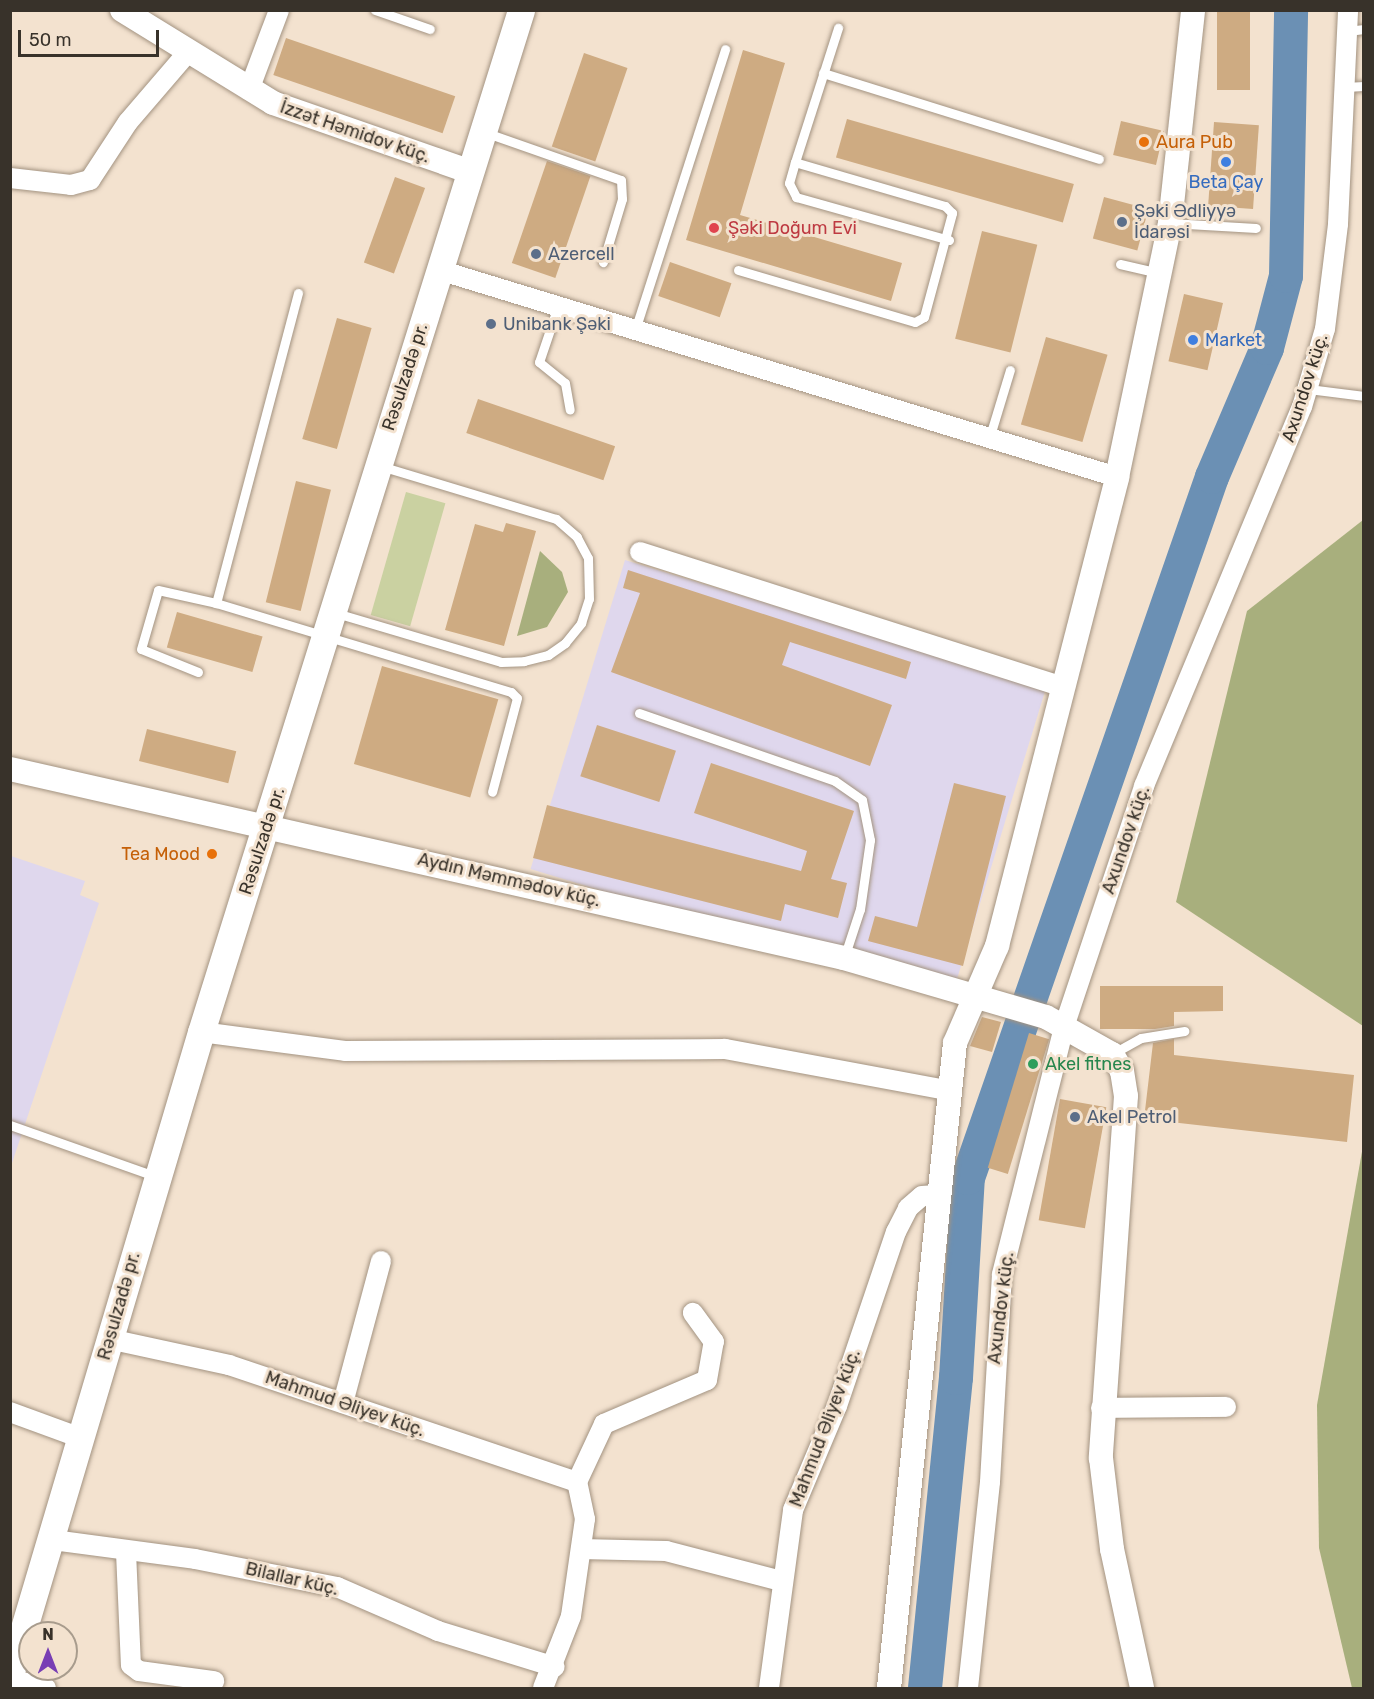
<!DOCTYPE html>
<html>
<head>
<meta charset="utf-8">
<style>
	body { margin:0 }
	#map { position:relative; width:1374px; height:1699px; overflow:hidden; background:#f3e2cf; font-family:Rubik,sans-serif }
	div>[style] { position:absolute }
	.industrial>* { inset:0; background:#dfd7ed; transform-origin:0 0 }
	.green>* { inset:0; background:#cad1a1; transform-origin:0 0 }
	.forest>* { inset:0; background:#a8af7d }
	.river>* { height:34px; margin:-17px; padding:0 17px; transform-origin:17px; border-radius:17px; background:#6b90b4 }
	.building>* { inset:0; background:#ceab82; transform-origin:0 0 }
	.roads { filter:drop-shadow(0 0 2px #a39381) drop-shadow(0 0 2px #a39381) }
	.service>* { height:9px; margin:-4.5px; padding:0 4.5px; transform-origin:4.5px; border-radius:4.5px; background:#fff }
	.minor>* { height:20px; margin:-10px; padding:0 10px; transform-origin:10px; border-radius:10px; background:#fff }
	.tertiary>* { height:24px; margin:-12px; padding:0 12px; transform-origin:12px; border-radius:12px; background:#fff }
	.secondary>* { height:27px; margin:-13.5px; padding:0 13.5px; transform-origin:13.5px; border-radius:13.5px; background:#fff }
	.dots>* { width:16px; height:16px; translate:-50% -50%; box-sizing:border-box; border:3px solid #f3e2cf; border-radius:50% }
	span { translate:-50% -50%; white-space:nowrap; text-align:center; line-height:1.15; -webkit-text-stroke:6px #f3e2cf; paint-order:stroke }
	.street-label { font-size:18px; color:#38322a }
	.food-label { font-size:18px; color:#c56008 }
	.left { translate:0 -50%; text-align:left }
	.right { translate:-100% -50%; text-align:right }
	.shop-label { font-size:18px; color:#366cbe }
	.service-label { font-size:18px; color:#4e5e75 }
	.health-label { font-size:18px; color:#be3a42 }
	.leisure-label { font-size:18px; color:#27864d }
	.frame { position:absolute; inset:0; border:12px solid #38322a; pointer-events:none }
	.north { position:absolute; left:18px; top:1621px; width:60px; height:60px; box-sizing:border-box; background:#f3e2cf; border:2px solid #a89c8d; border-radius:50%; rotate:0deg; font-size:16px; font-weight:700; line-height:24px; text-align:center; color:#38322a }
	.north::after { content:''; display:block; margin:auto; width:21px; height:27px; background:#783eb4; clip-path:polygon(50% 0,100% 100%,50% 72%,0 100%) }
	.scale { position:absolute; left:18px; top:30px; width:141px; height:27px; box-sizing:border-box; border:3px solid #38322a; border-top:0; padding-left:8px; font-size:18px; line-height:21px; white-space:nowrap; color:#38322a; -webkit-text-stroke:4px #f3e2cf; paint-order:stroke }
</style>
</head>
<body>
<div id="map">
	<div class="industrial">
		<div style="left:625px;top:560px;width:440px;height:323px;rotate:17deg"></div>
		<div style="clip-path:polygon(11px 856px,85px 881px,80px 895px,99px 903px,11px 1166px)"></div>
	</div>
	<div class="green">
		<div style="left:406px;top:492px;width:41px;height:128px;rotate:16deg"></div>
	</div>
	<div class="forest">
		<div style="clip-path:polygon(1363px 520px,1363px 1026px,1176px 902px,1247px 611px)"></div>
		<div style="clip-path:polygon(540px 551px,562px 572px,568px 592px,547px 627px,517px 636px)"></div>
		<div style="clip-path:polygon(1363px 1146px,1364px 1688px,1352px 1688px,1319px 1548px,1317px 1405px)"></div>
	</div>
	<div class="river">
		<div style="left:925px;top:1688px;width:312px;rotate:-84.3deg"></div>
		<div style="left:956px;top:1378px;width:200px;rotate:-86.6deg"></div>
		<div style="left:968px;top:1178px;width:742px;rotate:-70.81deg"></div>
		<div style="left:1212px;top:477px;width:140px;rotate:-66.9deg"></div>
		<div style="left:1267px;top:348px;width:74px;rotate:-75.2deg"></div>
		<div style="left:1286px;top:276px;width:266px;rotate:-88.9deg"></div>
	</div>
	<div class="building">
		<div style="left:1217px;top:10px;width:33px;height:80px"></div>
		<div style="left:286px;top:38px;width:179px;height:39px;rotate:19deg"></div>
		<div style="clip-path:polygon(743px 50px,785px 63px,740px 215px,902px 263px,891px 301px,686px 240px)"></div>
		<div style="left:584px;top:53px;width:46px;height:99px;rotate:19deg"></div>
		<div style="left:847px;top:119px;width:236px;height:40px;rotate:16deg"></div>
		<div style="left:1121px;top:121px;width:44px;height:35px;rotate:13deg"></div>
		<div style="left:1214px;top:122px;width:45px;height:84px;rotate:4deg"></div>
		<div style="left:547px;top:161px;width:46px;height:108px;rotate:19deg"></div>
		<div style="left:395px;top:177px;width:32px;height:91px;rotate:20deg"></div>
		<div style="left:1104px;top:197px;width:46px;height:43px;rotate:15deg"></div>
		<div style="left:982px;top:231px;width:57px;height:111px;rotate:14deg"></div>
		<div style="left:670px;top:262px;width:65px;height:36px;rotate:19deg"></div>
		<div style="left:1184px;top:294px;width:40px;height:69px;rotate:13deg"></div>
		<div style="left:337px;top:318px;width:36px;height:126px;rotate:16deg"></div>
		<div style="left:1046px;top:337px;width:64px;height:91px;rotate:16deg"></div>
		<div style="left:478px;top:399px;width:145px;height:36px;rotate:19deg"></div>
		<div style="left:296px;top:481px;width:36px;height:125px;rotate:14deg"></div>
		<div style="clip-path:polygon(506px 523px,536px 531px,504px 646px,445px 630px,475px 524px,503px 532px)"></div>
		<div style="clip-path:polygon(628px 570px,911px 662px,906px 679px,790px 642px,782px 665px,892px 705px,870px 766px,611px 672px,640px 593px,623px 588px)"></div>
		<div style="left:177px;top:612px;width:89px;height:37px;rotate:16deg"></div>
		<div style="left:382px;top:666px;width:121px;height:102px;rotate:16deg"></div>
		<div style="left:597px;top:725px;width:83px;height:54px;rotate:18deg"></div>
		<div style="left:147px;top:729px;width:92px;height:33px;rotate:14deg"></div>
		<div style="clip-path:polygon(711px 763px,854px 811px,831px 879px,847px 883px,838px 918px,785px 904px,781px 921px,533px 858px,547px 805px,801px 871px,807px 851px,694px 813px)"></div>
		<div style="clip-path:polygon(954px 783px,1006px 796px,963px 966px,868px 941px,875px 916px,917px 927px)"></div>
		<div style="clip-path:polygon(1100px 986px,1223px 986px,1223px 1011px,1174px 1012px,1174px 1026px,1155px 1029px,1100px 1029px)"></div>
		<div style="clip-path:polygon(982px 1017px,1001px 1022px,992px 1052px,970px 1046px)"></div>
		<div style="left:1029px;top:1033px;width:21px;height:141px;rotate:17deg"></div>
		<div style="clip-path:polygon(1174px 1039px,1174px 1055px,1354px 1075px,1347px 1142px,1144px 1119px,1153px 1043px)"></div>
		<div style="left:1060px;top:1099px;width:47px;height:123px;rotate:10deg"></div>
	</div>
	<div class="roads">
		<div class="service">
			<div style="left:375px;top:10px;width:58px;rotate:19.1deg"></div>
			<div style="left:1348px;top:31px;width:16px;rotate:-7deg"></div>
			<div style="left:823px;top:73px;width:289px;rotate:17.3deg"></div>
			<div style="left:1345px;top:87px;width:19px;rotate:-3deg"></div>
			<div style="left:484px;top:132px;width:145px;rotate:19.3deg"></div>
			<div style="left:621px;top:180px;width:19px;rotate:87deg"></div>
			<div style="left:622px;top:199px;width:66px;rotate:106.8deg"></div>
			<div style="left:795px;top:162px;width:22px;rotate:106deg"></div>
			<div style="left:789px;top:183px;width:16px;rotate:63deg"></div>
			<div style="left:796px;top:197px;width:159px;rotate:15.7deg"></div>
			<div style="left:1170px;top:223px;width:86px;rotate:3.3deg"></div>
			<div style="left:1120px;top:264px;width:40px;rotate:13deg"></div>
			<div style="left:738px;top:270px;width:184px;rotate:16.4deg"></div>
			<div style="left:915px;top:322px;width:10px;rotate:-29deg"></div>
			<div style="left:924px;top:317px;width:108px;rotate:-74.9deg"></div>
			<div style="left:952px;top:213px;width:10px;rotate:-135deg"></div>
			<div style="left:945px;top:206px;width:156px;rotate:-163.7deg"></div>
			<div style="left:795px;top:162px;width:141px;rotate:-72.2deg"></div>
			<div style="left:298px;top:293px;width:321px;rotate:104.8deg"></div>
			<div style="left:216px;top:603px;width:308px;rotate:16.8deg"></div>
			<div style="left:511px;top:692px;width:8px;rotate:45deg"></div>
			<div style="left:517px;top:698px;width:97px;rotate:104.9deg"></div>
			<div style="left:558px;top:306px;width:59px;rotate:108.7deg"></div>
			<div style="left:539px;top:362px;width:33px;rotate:39deg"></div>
			<div style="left:565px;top:383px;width:27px;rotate:80deg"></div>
			<div style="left:635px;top:330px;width:295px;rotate:-72.2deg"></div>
			<div style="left:1309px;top:389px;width:55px;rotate:7.3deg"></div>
			<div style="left:989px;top:439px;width:72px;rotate:-73.1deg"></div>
			<div style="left:336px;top:613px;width:172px;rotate:16.5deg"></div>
			<div style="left:501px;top:662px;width:23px;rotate:-2deg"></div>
			<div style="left:524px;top:661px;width:25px;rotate:-14deg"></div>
			<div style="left:548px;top:655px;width:21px;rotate:-35deg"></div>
			<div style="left:565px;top:643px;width:26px;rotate:-51deg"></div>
			<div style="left:581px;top:623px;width:25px;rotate:-72deg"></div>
			<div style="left:589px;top:599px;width:41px;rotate:-91.4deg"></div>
			<div style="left:588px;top:558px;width:24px;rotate:-118deg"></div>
			<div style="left:577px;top:537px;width:28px;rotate:-139deg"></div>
			<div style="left:556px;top:519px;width:184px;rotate:-163.2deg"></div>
			<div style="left:198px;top:672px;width:61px;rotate:-158deg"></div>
			<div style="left:141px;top:649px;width:61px;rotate:-73.9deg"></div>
			<div style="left:158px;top:590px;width:59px;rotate:12.6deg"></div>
			<div style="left:639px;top:713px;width:207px;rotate:19.1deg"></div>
			<div style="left:835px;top:781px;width:33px;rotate:35deg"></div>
			<div style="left:862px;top:800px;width:41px;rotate:78.7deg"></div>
			<div style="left:870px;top:840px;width:70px;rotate:98.2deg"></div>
			<div style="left:860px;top:909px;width:52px;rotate:108.1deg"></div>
			<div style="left:1112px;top:1054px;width:33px;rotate:-29deg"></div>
			<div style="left:1141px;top:1038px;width:44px;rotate:-9.2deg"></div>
			<div style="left:10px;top:1125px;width:154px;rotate:19.4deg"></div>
		</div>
		<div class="minor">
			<div style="left:249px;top:90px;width:85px;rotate:-69.4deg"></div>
			<div style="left:10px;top:178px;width:61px;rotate:6.5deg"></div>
			<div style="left:71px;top:185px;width:20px;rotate:-15deg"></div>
			<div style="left:90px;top:180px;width:69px;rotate:-56.8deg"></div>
			<div style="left:128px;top:122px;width:92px;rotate:-49.4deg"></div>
			<div style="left:439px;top:270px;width:709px;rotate:16.98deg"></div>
			<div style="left:640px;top:552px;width:445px;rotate:17.7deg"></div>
			<div style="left:201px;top:1032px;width:145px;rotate:7.5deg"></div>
			<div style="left:345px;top:1051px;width:380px;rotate:-0.3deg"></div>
			<div style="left:725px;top:1049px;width:226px;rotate:10.5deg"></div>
			<div style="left:109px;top:1339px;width:123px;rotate:12.2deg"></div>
			<div style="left:229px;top:1365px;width:367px;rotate:18.6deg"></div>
			<div style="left:343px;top:1403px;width:147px;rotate:-75deg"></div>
			<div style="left:1101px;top:1408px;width:125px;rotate:-0.5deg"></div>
			<div style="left:10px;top:1412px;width:76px;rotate:20.1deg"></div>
			<div style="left:577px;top:1482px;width:64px;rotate:-65deg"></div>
			<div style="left:604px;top:1424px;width:112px;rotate:-23.1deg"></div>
			<div style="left:707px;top:1380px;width:39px;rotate:-80deg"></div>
			<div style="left:714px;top:1342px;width:36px;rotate:-126deg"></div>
			<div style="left:53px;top:1540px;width:143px;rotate:7.6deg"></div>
			<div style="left:195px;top:1559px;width:145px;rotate:11.2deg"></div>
			<div style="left:337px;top:1587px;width:110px;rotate:23.5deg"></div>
			<div style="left:438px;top:1631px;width:122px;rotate:17.1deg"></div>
			<div style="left:581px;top:1549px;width:85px;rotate:1.3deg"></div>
			<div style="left:666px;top:1551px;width:119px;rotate:14.6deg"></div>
			<div style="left:126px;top:1552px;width:113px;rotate:87.5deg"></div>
			<div style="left:131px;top:1665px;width:10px;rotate:37deg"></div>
			<div style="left:139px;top:1671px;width:76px;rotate:7.6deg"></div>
			<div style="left:10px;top:1679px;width:37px;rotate:14deg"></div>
			<div style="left:543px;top:1688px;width:77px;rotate:-68.7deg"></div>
			<div style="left:571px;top:1616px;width:98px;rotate:-81.8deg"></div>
			<div style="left:585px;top:1519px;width:38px;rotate:-102deg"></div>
			<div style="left:769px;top:1688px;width:180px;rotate:-82.3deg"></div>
			<div style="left:793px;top:1510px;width:113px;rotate:-67.1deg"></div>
			<div style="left:837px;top:1406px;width:184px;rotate:-71.3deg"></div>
			<div style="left:896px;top:1232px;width:27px;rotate:-63deg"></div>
			<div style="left:908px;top:1208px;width:18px;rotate:-41deg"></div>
			<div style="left:922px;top:1196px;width:14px;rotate:-4deg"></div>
			<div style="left:968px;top:1688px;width:207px;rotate:-83.9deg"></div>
			<div style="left:990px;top:1482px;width:208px;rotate:-86.7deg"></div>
			<div style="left:1002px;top:1274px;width:258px;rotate:-75.9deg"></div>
			<div style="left:1065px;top:1024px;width:251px;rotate:-71.6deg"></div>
			<div style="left:1144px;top:786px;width:411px;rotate:-67.4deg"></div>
			<div style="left:1302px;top:407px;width:81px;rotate:-73.6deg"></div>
			<div style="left:1325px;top:329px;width:106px;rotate:-82.9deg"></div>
			<div style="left:1338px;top:224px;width:214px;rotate:-87.3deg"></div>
		</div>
		<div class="tertiary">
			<div style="left:122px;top:10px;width:177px;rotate:31.6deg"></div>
			<div style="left:273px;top:103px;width:207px;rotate:19.2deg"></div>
			<div style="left:10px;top:769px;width:855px;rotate:12.77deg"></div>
			<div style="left:844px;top:958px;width:210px;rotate:16.3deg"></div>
			<div style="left:1046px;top:1017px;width:76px;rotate:29.3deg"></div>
			<div style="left:1112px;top:1054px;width:20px;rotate:60deg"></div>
			<div style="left:1122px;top:1071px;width:25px;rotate:81deg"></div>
			<div style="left:1126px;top:1096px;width:363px;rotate:94deg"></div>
			<div style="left:1101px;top:1458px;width:92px;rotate:83.1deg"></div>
			<div style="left:1112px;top:1549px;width:142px;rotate:77.8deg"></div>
			<div style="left:889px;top:1688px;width:648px;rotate:-84.16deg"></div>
			<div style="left:955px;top:1043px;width:106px;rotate:-66.6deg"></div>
			<div style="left:997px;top:946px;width:484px;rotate:-75.6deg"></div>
			<div style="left:1117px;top:477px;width:259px;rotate:-78.2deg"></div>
			<div style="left:1170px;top:223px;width:214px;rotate:-83.8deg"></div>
		</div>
		<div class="secondary">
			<div style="left:10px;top:1675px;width:671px;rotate:-73.46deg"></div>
			<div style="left:201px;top:1032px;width:1071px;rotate:-72.61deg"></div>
		</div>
	</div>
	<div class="dots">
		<div style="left:1144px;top:142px;background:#e8710a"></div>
		<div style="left:1226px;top:162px;background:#3f7fe0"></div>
		<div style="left:1122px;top:222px;background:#5c6f8a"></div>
		<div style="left:714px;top:228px;background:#e0444e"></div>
		<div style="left:536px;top:254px;background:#5c6f8a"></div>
		<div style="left:491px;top:324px;background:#5c6f8a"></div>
		<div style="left:1193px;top:340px;background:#3f7fe0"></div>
		<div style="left:212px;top:854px;background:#e8710a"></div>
		<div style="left:1033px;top:1064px;background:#2e9e5b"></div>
		<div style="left:1075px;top:1117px;background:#5c6f8a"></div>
	</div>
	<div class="street-label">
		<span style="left:355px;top:132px;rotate:19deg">İzzət Həmidov küç.</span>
		<span style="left:405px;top:377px;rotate:-72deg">Rəsulzadə pr.</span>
		<span style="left:1305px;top:388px;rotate:-72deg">Axundov küç.</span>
		<span style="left:1126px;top:840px;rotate:-71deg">Axundov küç.</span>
		<span style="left:262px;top:841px;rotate:-72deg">Rəsulzadə pr.</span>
		<span style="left:509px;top:880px;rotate:13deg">Aydın Məmmədov küç.</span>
		<span style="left:119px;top:1306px;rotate:-74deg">Rəsulzadə pr.</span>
		<span style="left:1001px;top:1308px;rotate:-83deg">Axundov küç.</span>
		<span style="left:345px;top:1404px;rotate:19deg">Mahmud Əliyev küç.</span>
		<span style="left:825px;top:1428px;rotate:-69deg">Mahmud Əliyev küç.</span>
		<span style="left:292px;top:1579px;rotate:13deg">Bilallar küç.</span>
	</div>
	<div class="food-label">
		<span class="left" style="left:1156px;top:142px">Aura Pub</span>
		<span class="right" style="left:200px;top:854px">Tea Mood</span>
	</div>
	<div class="shop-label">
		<span style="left:1226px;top:182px">Beta Çay</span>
		<span class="left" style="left:1205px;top:340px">Market</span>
	</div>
	<div class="service-label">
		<span class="left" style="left:1134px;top:222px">Şəki Ədliyyə<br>İdarəsi</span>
		<span class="left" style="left:548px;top:254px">Azercell</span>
		<span class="left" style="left:503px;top:324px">Unibank Şəki</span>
		<span class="left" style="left:1087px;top:1117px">Akel Petrol</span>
	</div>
	<div class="health-label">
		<span class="left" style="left:728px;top:228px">Şəki Doğum Evi</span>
	</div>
	<div class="leisure-label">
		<span class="left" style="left:1045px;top:1064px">Akel fitnes</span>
	</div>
	<div class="frame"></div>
	<div class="north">N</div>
	<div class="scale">50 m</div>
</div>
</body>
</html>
